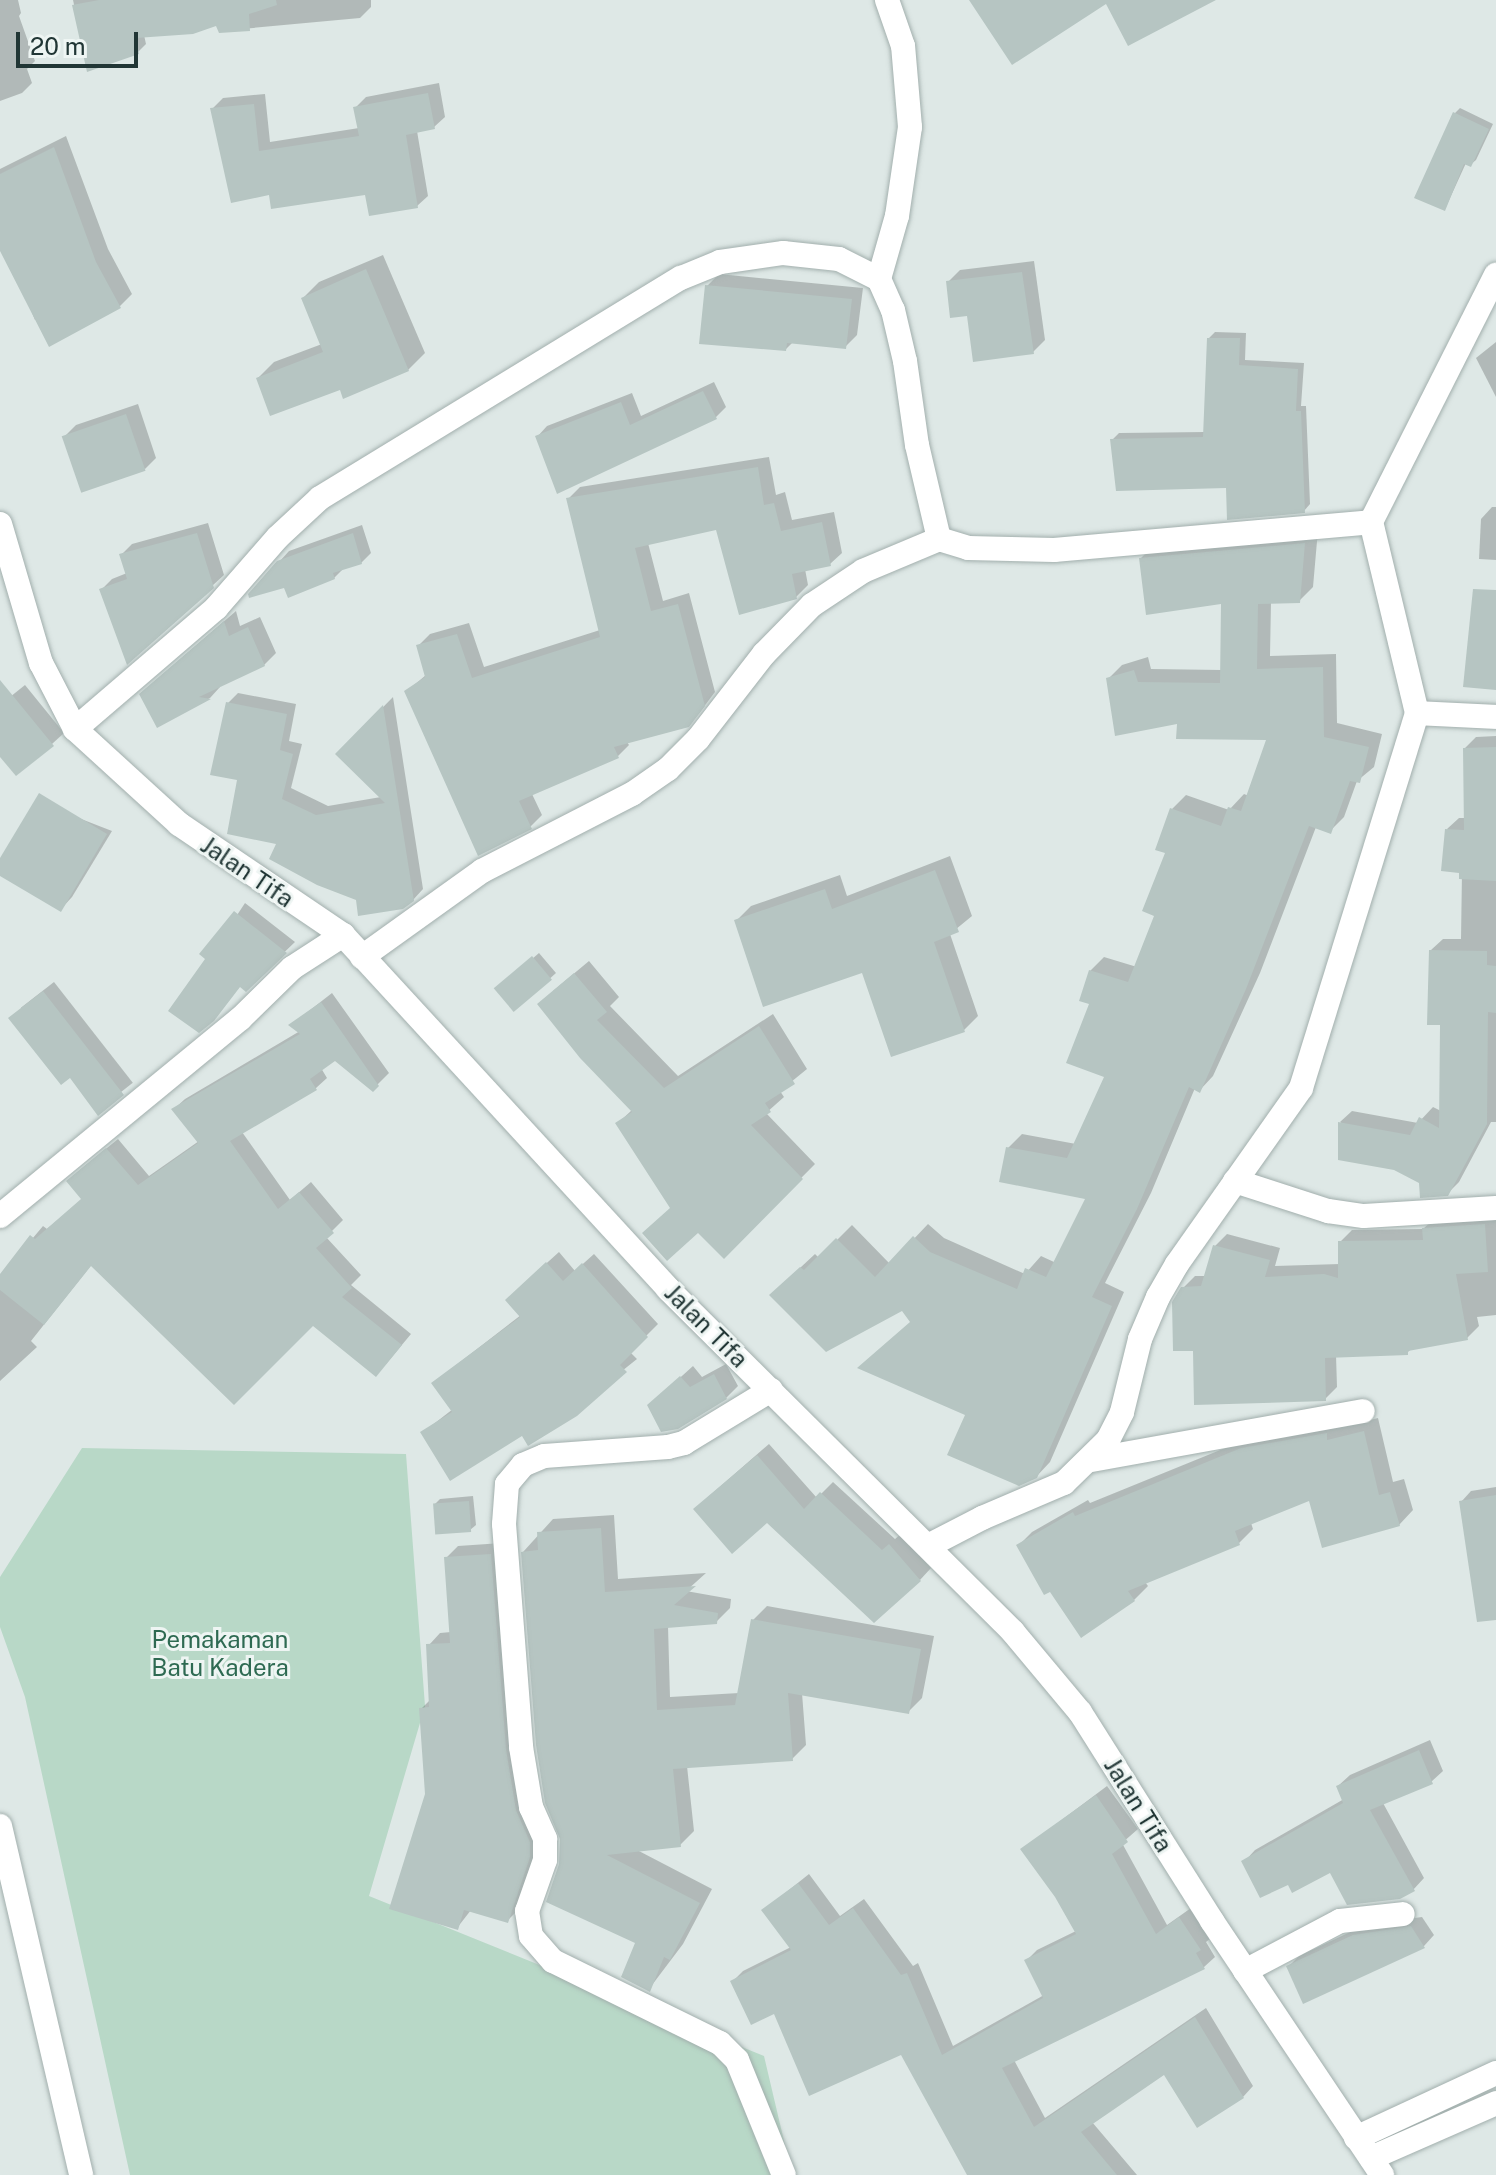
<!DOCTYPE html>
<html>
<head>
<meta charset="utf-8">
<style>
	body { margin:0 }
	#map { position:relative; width:1496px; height:2175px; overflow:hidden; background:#dee8e6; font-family:"Public Sans",sans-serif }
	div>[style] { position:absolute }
	.green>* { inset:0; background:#b8d8c7 }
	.shadow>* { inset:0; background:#0003; transform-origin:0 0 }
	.building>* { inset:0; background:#b6c5c2; transform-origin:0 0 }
	.roads { filter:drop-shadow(0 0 2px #a2afad) drop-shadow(0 0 2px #a2afad) }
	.street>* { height:24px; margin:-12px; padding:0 12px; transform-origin:12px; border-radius:12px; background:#fff }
	.secondary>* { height:24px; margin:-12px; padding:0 12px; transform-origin:12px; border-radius:12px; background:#fff }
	span { translate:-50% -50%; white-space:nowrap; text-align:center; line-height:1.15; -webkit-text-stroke:6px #eef5f3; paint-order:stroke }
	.street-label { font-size:24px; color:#213635 }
	.park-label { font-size:24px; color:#2e6a52 }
	.scale { position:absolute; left:16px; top:32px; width:122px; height:36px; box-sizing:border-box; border:4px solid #213635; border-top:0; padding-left:10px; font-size:24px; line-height:28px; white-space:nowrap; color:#213635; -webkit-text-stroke:6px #eef5f3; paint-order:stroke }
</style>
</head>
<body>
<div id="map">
	<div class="green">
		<div style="clip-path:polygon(82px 1448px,406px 1454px,425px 1706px,369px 1896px,764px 2056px,792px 2175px,130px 2175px,25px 1697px,0 1627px,0 1577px)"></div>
	</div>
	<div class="shadow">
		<div style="clip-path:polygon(0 0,18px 0,21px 13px,19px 16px,35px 61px,27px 69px,32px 83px,22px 93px,0 101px)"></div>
		<div style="clip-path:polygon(73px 0,157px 0,144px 35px,146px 44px,138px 52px,88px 70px)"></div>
		<div style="clip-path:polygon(201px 0,371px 0,371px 7px,360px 18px,220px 31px)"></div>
		<div style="clip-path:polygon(439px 83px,445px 117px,434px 127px,417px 131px,428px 196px,417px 206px,367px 192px,270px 192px,212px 109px,223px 98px,265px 94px,270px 142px,359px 128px,355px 108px,366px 97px)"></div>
		<div style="clip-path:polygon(1460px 108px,1493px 124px,1476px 160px,1470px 165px,1466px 163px,1445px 209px,1455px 113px)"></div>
		<div style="clip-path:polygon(66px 136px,108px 249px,132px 294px,120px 306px,35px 320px,0 234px,0 169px)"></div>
		<div style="clip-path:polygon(383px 255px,425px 353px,408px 370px,341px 388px,258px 378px,274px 362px,322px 344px,303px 298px,319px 282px)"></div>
		<div style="clip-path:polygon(1034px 261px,1045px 340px,1033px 352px,948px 282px,960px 270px)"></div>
		<div style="clip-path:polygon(719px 274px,863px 288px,857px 335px,846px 346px,793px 342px,786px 349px,707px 286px)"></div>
		<div style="clip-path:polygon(1215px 332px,1246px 333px,1245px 360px,1304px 363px,1301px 406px,1306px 406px,1310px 504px,1304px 511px,1228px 486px,1113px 439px,1119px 433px,1205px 432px,1209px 338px)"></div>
		<div style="clip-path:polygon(1496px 342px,1496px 397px,1476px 358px)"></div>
		<div style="clip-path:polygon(714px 382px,726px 407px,715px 418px,537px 437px,547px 426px,632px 393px,641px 416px)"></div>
		<div style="clip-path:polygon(138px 404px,156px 458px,145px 469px,64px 437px,76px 425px)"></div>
		<div style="clip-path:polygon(769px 457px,776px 495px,785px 492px,792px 520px,834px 512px,842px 553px,830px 564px,805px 569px,808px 585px,796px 597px,718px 528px,648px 543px,663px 601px,689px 593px,715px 692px,700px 712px,627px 742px,629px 745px,617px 757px,532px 794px,542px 815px,530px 827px,407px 691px,426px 675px,418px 646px,430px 634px,469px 623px,484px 667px,600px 630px,568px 499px,580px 487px)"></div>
		<div style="clip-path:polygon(1492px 507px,1496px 507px,1496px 560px,1479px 559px,1481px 519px)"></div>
		<div style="clip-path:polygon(208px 523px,224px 575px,212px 586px,101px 590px,112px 579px,127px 573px,121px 555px,132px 544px)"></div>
		<div style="clip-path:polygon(362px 525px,371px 553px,361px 563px,344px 568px,334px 578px,285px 585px,279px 562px,289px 551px)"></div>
		<div style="clip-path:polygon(1318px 530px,1313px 587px,1299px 601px,1271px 602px,1270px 656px,1336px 654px,1337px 723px,1382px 734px,1374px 767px,1357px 781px,1344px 817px,1330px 831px,1316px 827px,1260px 973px,1213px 1076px,1200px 1090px,1195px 1088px,1151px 1193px,1105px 1283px,1124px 1292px,1050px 1462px,1036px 1477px,968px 1414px,903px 1308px,786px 1281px,815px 1254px,819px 1258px,852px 1225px,890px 1264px,928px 1224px,944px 1238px,1025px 1274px,1041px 1256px,1054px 1262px,1088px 1198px,1008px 1148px,1022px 1134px,1076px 1144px,1107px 1076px,1092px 1003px,1090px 971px,1104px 957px,1137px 967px,1157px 915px,1172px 809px,1186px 795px,1229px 810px,1244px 794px,1249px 796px,1269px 738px,1179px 722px,1108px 679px,1122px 665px,1148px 657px,1151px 669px,1222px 670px,1223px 602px,1141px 558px,1155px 544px)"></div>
		<div style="clip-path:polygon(236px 611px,240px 626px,260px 617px,276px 653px,264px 665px,216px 687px,220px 687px,210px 698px,158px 725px,154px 682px)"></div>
		<div style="clip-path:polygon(25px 685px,64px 733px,52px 744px,0 754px,0 705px)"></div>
		<div style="clip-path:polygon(238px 693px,296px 704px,289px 741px,302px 744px,291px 788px,328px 806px,381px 797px,337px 754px,393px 697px,423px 889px,413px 900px,358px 898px,279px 842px,239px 779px,228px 703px)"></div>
		<div style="clip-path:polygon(1496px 736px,1496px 1122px,1491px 1122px,1459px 1182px,1447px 1194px,1421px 1182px,1340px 1122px,1352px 1111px,1418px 1123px,1433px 1107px,1441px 1111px,1442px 1023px,1431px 950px,1443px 939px,1461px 939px,1462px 871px,1447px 829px,1459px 818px,1466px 818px,1465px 748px,1476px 737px)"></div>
		<div style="clip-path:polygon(40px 803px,112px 831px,72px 897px,61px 909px,0 873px,0 862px)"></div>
		<div style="clip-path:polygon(950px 856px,972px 916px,950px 934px,978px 1016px,964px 1030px,864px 971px,736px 921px,751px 906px,840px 875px,847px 896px)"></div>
		<div style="clip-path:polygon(245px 903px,295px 942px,246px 989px,241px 985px,213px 1019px,208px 959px)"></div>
		<div style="clip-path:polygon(539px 953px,556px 973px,516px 1009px,503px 984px)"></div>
		<div style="clip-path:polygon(589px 961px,619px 997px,610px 1006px,678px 1076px,773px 1014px,807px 1069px,780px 1091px,784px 1097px,766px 1113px,815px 1164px,724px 1256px,672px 1207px,618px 1123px,632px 1110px,553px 991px)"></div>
		<div style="left:54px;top:982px;width:128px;height:42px;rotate:52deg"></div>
		<div style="clip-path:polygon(332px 993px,389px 1073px,373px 1089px,335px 1059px,321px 1068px,327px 1078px,316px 1088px,242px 1132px,290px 1200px,311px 1182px,343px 1220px,326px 1237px,361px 1275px,351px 1285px,411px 1334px,386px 1364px,313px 1324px,92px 1264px,31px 1341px,37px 1347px,0 1381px,0 1277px,43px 1226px,47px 1229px,83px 1199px,80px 1170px,118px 1139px,149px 1176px,199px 1141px,174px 1109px,185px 1099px,300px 1031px,291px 1025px)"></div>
		<div style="clip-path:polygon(1496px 1213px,1496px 1315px,1477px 1317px,1479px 1326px,1467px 1338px,1411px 1349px,1407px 1353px,1336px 1355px,1337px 1387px,1325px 1399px,1195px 1348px,1183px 1288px,1195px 1276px,1206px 1276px,1215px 1246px,1227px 1234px,1280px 1248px,1275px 1266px,1340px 1264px,1340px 1242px,1352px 1230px,1423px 1229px,1436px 1217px)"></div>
		<div style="clip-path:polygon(559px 1252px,575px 1271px,594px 1254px,658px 1324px,630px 1352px,637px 1359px,533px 1442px,522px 1433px,422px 1433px,453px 1409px,433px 1383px,521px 1315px,518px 1289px)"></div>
		<div style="clip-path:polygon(726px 1364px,738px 1386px,726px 1398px,662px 1394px,693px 1366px,702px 1377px)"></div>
		<div style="clip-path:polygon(1378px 1418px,1393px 1482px,1404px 1479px,1413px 1510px,1399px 1525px,1311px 1498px,1251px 1523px,1253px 1529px,1239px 1543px,1145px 1582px,1148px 1586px,1134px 1600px,1018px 1546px,1032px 1532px,1088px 1500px,1090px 1503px,1257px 1435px,1340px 1427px)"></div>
		<div style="clip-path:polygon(769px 1444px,817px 1498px,833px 1482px,895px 1539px,901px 1534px,931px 1568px,920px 1580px,707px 1498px)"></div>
		<div style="clip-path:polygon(1496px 1487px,1496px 1566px,1461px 1502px,1471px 1491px)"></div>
		<div style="clip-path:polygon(473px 1496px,476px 1525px,470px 1530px,435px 1504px,440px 1499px)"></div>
		<div style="clip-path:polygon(614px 1515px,618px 1579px,706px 1573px,686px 1591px,731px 1599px,730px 1608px,716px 1622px,668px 1626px,670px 1697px,739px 1693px,753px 1620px,767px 1606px,934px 1636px,922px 1698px,908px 1712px,802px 1693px,806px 1745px,792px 1759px,687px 1766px,694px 1831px,680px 1845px,637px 1850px,712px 1889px,683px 1944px,649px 1989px,638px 1942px,562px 1839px,523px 1552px,553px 1519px)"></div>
		<div style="clip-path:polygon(502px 1543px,541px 1830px,519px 1909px,507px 1921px,471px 1910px,457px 1928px,427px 1794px,421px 1709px,431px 1699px,429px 1645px,440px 1633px,451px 1632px,446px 1558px,458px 1546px)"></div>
		<div style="clip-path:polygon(1430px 1740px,1443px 1771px,1431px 1782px,1383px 1803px,1424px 1878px,1413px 1890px,1331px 1871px,1288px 1882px,1244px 1862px,1255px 1850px,1344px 1799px,1338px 1786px,1350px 1775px)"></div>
		<div style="clip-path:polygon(1107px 1786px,1138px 1829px,1122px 1843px,1167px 1925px,1191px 1908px,1211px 1938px,1206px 1942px,1215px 1957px,1204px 1967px,1014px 2060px,1045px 2118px,1206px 2008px,1253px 2086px,1243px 2097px,1165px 2072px,1092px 2122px,1137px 2175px,970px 2175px,902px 2052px,775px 2011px,732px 1982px,743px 1971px,791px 1947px,764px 1910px,809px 1874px,840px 1916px,864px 1899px,913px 1966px,918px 1963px,953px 2046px,1044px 1995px,1027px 1960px,1037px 1950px,1076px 1931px,1057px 1896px,1023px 1849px)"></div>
		<div style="clip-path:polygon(1422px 1917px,1434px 1935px,1424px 1946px,1288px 1967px,1299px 1956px,1365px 1925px)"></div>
	</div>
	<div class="building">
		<div style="clip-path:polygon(99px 0,276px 0,277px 5px,249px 14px,250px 31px,219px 33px,216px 26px,193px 34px,136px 38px,139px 54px,87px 72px,72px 5px)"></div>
		<div style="clip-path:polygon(969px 0,1216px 0,1128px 46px,1106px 4px,1012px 65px)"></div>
		<div style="clip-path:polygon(428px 93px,435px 129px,406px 135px,418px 208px,369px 216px,365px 195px,271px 209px,269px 195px,231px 203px,210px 108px,254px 104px,259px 151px,359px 136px,353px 107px)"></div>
		<div style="clip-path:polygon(1453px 112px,1489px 129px,1471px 167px,1464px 164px,1445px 211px,1414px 198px)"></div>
		<div style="clip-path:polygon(54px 147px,96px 262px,121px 308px,49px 347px,0 251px,0 174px)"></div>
		<div style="clip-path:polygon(366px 269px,409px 371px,343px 399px,340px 390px,270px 416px,256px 378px,323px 352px,301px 298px)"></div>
		<div style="clip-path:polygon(1022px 272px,1034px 354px,973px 362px,967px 316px,950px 318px,946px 281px)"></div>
		<div style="clip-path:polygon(705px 285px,852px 299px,846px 349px,787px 343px,786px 351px,699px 344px)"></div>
		<div style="clip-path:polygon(1207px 338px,1240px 338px,1239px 365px,1298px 369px,1296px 411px,1301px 411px,1305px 513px,1227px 520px,1226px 488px,1116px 491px,1110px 439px,1203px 437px)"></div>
		<div style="clip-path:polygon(703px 391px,717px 419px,557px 494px,535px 436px,621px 402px,630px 425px)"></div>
		<div style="left:126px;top:414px;width:60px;height:68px;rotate:71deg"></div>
		<div style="clip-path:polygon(758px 467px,764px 505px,774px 503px,781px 531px,822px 522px,831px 566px,792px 574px,797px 599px,739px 615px,716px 530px,635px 548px,651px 611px,678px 604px,705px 706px,689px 727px,614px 747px,619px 758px,519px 801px,532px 829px,478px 856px,404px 691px,425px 677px,416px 645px,457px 634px,472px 678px,600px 637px,566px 498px)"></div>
		<div style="clip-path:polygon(197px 533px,214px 588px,127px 665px,99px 589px,127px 579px,119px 554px)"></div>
		<div style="clip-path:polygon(353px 533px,362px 564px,333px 573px,335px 579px,288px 598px,284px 588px,249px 598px,248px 594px,277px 561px)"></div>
		<div style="clip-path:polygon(1305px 543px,1300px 603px,1258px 604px,1257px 669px,1323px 667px,1324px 737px,1369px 747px,1360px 783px,1350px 781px,1331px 834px,1309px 826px,1246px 989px,1200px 1093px,1189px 1087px,1137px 1209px,1092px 1297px,1112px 1306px,1037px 1478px,1019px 1486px,947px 1455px,965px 1415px,857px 1368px,910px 1322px,902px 1311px,826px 1352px,769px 1295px,800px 1267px,804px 1270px,836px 1238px,875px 1277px,913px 1236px,930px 1252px,1017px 1289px,1025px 1268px,1046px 1277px,1085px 1199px,999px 1182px,1006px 1147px,1067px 1158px,1104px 1077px,1066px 1063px,1089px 1004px,1079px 1001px,1089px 970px,1128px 982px,1154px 916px,1142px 911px,1165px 853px,1155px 850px,1170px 808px,1221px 826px,1228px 807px,1241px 811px,1266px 740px,1176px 739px,1177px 724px,1115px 736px,1106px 678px,1134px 670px,1138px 682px,1220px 683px,1221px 604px,1146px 615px,1139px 558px)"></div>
		<div style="clip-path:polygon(1473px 589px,1496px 590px,1496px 690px,1463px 687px)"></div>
		<div style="clip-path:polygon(224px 621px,229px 636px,248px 627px,265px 666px,199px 697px,211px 699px,157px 728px,139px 694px)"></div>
		<div style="clip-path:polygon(0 680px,54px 746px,16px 776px,0 757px)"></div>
		<div style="clip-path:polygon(226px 702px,287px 714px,280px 750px,293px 754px,282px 799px,316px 815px,385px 803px,335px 754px,383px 705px,414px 901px,403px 909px,358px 916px,356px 900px,317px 885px,269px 859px,276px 844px,227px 834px,237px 780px,210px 775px)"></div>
		<div style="clip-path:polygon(1496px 747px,1496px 881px,1459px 879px,1459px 873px,1441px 871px,1445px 829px,1464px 830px,1463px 748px)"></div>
		<div style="clip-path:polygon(39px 793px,107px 834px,61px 912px,0 876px,0 858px)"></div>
		<div style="clip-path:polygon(935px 870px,959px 932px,934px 942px,965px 1032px,891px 1057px,862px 973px,763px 1007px,734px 920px,825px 889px,832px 909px)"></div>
		<div style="clip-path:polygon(234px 911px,287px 953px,246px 992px,240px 987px,214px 1021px,199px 1033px,168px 1011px,205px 959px,199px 954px)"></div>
		<div style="clip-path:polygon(1429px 950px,1487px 951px,1487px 965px,1496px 966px,1496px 1013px,1488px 1012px,1487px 1124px,1448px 1196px,1420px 1198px,1419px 1183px,1394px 1170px,1338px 1160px,1338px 1122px,1410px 1135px,1419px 1117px,1439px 1128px,1440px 1025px,1427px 1025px)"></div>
		<div style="left:532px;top:956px;width:31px;height:50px;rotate:50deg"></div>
		<div style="clip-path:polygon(574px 973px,607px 1012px,597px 1020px,664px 1088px,759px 1026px,795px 1084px,765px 1103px,771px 1112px,751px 1125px,803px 1179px,724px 1259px,698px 1233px,667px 1261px,642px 1233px,670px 1208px,615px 1123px,632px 1112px,580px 1058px,537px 1004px)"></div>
		<div style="clip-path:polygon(43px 991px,124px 1095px,98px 1116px,70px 1078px,61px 1085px,8px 1018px)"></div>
		<div style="clip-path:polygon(321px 1002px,379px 1086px,373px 1092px,335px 1061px,310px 1079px,317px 1090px,230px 1141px,278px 1209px,299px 1192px,334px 1233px,316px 1248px,352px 1288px,342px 1297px,402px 1345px,376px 1377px,313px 1326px,234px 1405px,91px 1266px,44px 1325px,0 1290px,0 1274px,30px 1235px,35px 1239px,81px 1199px,66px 1181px,106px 1148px,138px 1185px,198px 1143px,171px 1109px,300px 1034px,288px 1025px)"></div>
		<div style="clip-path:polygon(1485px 1224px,1488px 1272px,1456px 1274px,1468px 1340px,1408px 1351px,1408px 1355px,1325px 1358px,1326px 1401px,1194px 1405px,1193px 1351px,1173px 1351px,1172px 1302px,1181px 1287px,1201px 1286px,1213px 1245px,1270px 1260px,1265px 1277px,1324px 1274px,1338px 1278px,1338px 1241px,1423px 1240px,1422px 1228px)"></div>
		<div style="clip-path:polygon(546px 1262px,563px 1281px,582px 1263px,648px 1337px,620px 1365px,627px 1372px,577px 1416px,528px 1446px,522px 1436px,450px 1481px,420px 1432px,452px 1412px,431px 1383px,520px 1317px,505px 1300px)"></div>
		<div style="clip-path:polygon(714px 1374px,727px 1399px,678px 1429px,661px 1432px,647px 1405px,680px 1376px,690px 1387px)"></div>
		<div style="clip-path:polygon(1364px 1431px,1379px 1495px,1390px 1492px,1400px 1526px,1322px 1548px,1309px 1501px,1235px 1531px,1240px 1545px,1128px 1591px,1135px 1601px,1081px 1638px,1050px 1592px,1044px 1595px,1016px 1545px,1073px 1512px,1075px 1516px,1241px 1448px,1327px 1433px,1327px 1440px)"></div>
		<div style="clip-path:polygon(757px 1455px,804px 1509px,820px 1492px,882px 1550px,889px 1544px,921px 1581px,874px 1623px,767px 1523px,732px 1554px,693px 1509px)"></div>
		<div style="clip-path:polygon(1496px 1495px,1496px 1620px,1477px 1622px,1459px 1501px)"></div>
		<div style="left:469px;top:1501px;width:31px;height:36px;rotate:86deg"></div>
		<div style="clip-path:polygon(601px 1528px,605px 1592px,696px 1586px,674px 1605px,718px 1613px,717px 1624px,654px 1629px,657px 1710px,735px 1705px,751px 1619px,921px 1649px,909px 1714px,788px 1693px,793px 1761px,673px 1769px,681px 1847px,607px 1855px,700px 1903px,670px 1960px,664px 1957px,650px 1992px,621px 1977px,635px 1943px,546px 1902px,559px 1864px,560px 1839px,545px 1803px,536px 1745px,521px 1552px,538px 1550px,537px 1532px)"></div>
		<div style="clip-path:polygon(491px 1554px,506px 1749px,516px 1810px,530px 1842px,530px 1857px,508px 1923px,464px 1910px,458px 1930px,389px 1909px,425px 1794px,419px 1708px,429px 1707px,426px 1644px,450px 1643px,444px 1557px)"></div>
		<div style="clip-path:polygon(1419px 1750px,1433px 1784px,1370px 1810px,1415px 1891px,1400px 1899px,1347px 1905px,1330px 1873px,1292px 1893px,1288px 1885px,1260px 1898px,1241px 1861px,1343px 1803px,1336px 1786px)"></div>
		<div style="clip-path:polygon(1096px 1795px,1128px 1842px,1112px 1854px,1156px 1934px,1179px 1917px,1201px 1950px,1196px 1953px,1205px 1969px,1002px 2068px,1034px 2127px,1195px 2017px,1244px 2098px,1197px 2128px,1164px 2075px,1081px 2132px,1117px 2175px,967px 2175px,901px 2055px,809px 2096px,774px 2014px,751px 2025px,730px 1981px,791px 1950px,761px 1910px,798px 1883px,829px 1925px,853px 1908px,901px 1975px,907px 1973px,942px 2055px,1043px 1998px,1024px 1960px,1076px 1934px,1055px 1897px,1020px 1849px)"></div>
		<div style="clip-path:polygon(1411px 1926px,1425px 1948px,1303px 2004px,1286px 1966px,1353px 1935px)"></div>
	</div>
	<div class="roads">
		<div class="street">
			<div style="left:879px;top:279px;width:66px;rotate:-74.1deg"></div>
			<div style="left:897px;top:216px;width:90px;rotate:-81.7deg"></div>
			<div style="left:910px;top:127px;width:81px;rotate:-94.9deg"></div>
			<div style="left:903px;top:46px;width:49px;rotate:-109.2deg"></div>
			<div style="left:1417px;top:713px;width:79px;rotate:2.9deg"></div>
			<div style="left:75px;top:729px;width:186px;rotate:-40.6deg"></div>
			<div style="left:216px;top:608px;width:94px;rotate:-48.9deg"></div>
			<div style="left:278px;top:537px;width:57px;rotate:-42.9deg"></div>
			<div style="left:320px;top:498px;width:423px;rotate:-31.4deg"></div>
			<div style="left:681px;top:278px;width:42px;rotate:-22.3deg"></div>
			<div style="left:720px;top:262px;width:64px;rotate:-8.1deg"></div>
			<div style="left:783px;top:253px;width:56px;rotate:6.1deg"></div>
			<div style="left:839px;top:259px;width:45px;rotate:26.6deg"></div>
			<div style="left:879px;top:279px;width:34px;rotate:66deg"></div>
			<div style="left:893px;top:310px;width:52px;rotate:76.8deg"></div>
			<div style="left:905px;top:361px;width:85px;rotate:81.9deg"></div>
			<div style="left:917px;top:445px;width:97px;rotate:76.8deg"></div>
			<div style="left:939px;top:539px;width:30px;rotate:17deg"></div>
			<div style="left:968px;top:548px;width:86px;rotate:1.3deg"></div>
			<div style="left:1054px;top:550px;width:318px;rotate:-5deg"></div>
			<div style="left:362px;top:957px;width:148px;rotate:-35.6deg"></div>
			<div style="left:482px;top:871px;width:169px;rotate:-27.2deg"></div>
			<div style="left:632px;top:794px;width:44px;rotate:-34.8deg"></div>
			<div style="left:668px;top:769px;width:42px;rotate:-45deg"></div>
			<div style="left:698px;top:739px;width:108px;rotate:-52.2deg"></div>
			<div style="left:764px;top:654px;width:69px;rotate:-45.6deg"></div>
			<div style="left:812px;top:605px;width:61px;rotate:-33.7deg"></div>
			<div style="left:863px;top:571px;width:82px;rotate:-22.8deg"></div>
			<div style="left:1235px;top:1181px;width:98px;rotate:17.9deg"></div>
			<div style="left:1328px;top:1211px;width:36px;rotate:8deg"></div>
			<div style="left:1364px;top:1216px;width:132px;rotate:-3.5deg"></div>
			<div style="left:0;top:1216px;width:310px;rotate:-39.4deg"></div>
			<div style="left:240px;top:1019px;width:73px;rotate:-44.4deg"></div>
			<div style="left:292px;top:968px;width:61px;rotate:-32.9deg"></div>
			<div style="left:771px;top:1390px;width:102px;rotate:148.7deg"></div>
			<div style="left:684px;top:1443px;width:16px;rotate:166deg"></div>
			<div style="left:668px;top:1447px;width:124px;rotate:175.8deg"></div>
			<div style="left:544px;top:1456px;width:23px;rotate:157deg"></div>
			<div style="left:523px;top:1465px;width:25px;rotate:130deg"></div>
			<div style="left:507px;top:1484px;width:40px;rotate:94.3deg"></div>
			<div style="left:504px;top:1524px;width:224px;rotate:85.6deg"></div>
			<div style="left:521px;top:1747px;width:61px;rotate:80.5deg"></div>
			<div style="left:531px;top:1807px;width:35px;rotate:66deg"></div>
			<div style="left:545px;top:1839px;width:21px;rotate:90deg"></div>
			<div style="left:545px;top:1860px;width:54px;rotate:109.4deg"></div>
			<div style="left:527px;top:1911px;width:25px;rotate:81deg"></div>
			<div style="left:531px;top:1936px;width:33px;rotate:49deg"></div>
			<div style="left:553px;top:1961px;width:186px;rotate:26.2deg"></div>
			<div style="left:720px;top:2043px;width:24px;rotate:45deg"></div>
			<div style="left:737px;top:2060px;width:124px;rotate:67.8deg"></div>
			<div style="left:1091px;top:1460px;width:276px;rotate:-10.2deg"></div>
			<div style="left:930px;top:1545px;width:59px;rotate:-27.4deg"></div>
			<div style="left:982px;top:1518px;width:89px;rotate:-23.1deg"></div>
			<div style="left:1064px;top:1483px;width:62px;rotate:-44.3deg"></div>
			<div style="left:1108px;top:1440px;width:31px;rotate:-63deg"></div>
			<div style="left:1122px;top:1412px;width:75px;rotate:-76.1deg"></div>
			<div style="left:1140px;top:1339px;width:46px;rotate:-66.8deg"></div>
			<div style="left:1158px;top:1297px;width:38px;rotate:-60deg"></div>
			<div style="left:1177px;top:1264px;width:215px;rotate:-54.8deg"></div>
			<div style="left:1301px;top:1088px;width:393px;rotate:-72.8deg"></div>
			<div style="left:1417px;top:713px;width:196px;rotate:-103.5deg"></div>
			<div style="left:1371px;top:522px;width:277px;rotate:-63.2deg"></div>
			<div style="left:0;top:1826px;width:358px;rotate:76.9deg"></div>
			<div style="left:1245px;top:1971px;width:107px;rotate:-27.8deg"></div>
			<div style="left:1340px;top:1921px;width:63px;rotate:-6.3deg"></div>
			<div style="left:1356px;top:2138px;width:154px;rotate:-24.9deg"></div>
			<div style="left:1371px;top:2158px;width:137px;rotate:-23.7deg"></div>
		</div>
		<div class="secondary">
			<div style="left:0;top:524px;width:145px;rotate:73.6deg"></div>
			<div style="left:41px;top:663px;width:74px;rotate:62.7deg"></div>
			<div style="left:75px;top:729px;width:141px;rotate:42.4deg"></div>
			<div style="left:179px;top:824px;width:198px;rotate:34.1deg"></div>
			<div style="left:343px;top:935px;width:481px;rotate:47.4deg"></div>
			<div style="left:668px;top:1289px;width:486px;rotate:44.8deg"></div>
			<div style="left:1013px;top:1632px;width:104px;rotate:50.1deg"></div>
			<div style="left:1080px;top:1712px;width:247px;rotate:57.7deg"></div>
			<div style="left:1212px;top:1921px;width:306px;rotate:56.2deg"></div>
		</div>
	</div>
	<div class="street-label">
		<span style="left:247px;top:872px;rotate:34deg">Jalan Tifa</span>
		<span style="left:706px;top:1326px;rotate:45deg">Jalan Tifa</span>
		<span style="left:1138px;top:1805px;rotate:58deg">Jalan Tifa</span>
	</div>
	<div class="park-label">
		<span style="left:220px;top:1654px">Pemakaman<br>Batu Kadera</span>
	</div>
	<div class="scale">20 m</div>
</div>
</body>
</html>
